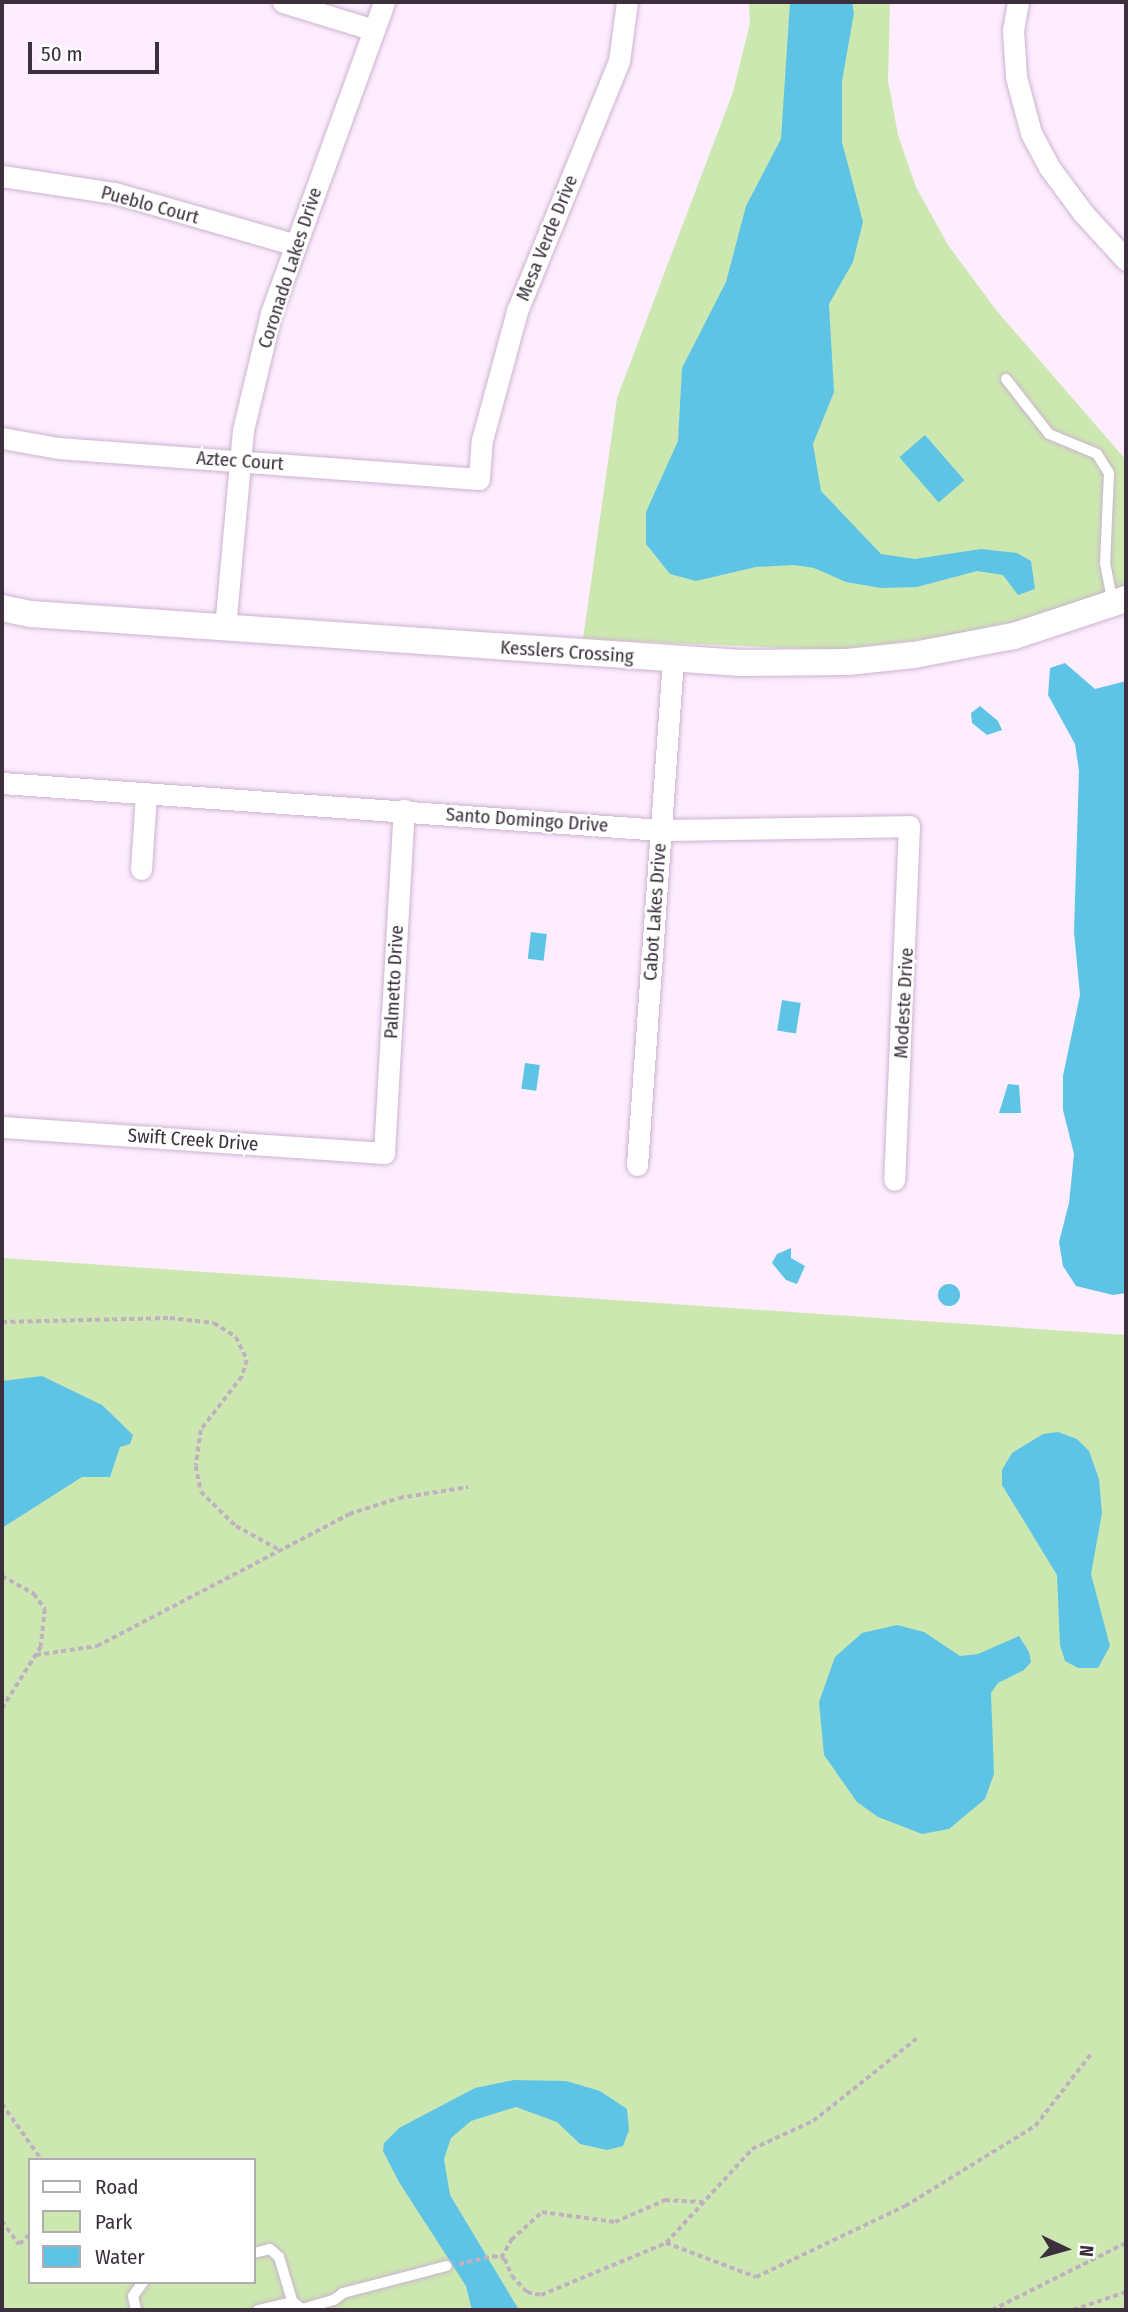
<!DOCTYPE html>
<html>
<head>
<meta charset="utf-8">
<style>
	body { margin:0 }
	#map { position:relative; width:1128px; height:2312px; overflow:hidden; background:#fdedff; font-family:"Fira Sans Condensed",sans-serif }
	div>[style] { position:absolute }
	.green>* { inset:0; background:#cce8b0 }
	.water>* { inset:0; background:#5ec4e6; transform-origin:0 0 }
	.round { border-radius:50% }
	.path>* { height:3.5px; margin-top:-1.75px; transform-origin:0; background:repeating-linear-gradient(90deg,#c0b1c1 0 5px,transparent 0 8.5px) }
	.roads { filter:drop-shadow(0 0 2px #cdb3cf) drop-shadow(0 0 2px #cdb3cf) }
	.service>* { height:10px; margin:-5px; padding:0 5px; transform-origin:5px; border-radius:5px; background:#fff }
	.minor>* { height:21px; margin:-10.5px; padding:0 10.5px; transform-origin:10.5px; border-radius:10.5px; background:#fff }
	.tertiary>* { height:26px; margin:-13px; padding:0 13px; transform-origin:13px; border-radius:13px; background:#fff }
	span { translate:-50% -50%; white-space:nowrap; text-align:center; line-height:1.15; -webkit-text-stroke:5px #fff; paint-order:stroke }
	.street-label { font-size:19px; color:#3b303c }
	.frame { position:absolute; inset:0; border:4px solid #3b303c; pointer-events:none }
	.legend { position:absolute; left:28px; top:2158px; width:228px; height:126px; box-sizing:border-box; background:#fff; border:2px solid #b1acb1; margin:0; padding:9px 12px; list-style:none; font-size:21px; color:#3b303c }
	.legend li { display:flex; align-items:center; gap:14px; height:35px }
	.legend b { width:35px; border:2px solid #b1acb1 }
	.north { position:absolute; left:1030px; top:2214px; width:70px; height:70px; -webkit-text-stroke:5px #fff; paint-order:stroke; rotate:95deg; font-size:19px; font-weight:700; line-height:28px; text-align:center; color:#3b303c }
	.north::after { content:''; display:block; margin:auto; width:24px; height:32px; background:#3b303c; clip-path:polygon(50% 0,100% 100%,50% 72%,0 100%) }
	.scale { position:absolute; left:28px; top:42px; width:131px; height:32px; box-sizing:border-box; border:4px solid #3b303c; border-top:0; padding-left:9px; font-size:21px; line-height:24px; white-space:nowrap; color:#3b303c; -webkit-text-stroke:5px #fff; paint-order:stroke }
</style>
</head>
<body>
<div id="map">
	<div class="green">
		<div style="clip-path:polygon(749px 2px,890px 2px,888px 80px,898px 135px,916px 187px,948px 245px,996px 310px,1126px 460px,1126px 590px,1069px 610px,941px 637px,833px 650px,583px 639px,617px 398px,733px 92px,750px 23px)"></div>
		<div style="clip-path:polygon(evenodd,2px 1258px,1126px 1335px,1126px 2310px,2px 2310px,2px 1258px,30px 2160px,254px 2160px,254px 2282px,30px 2282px,30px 2160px)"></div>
	</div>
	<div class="water">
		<div style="clip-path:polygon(790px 2px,852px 2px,854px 13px,842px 81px,842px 142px,863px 222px,853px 262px,829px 304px,834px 392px,813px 444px,821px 491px,881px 554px,915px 559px,981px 549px,1017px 553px,1031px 561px,1035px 589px,1018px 595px,1003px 575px,977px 571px,917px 587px,881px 588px,846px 582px,814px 568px,794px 565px,756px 567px,696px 581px,670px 574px,646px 544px,646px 512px,678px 441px,682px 368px,726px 282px,746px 206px,781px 139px)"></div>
		<div style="left:925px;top:435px;width:60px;height:34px;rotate:49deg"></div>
		<div style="clip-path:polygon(1065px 663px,1095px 689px,1126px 681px,1126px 1293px,1113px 1295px,1076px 1286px,1063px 1266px,1059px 1242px,1069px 1203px,1074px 1154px,1063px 1110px,1063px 1076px,1080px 995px,1074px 932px,1079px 771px,1075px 744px,1048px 695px,1050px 668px)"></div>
		<div style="clip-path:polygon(980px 706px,998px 721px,1002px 730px,987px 735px,972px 723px,971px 713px)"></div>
		<div style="left:531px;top:932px;width:16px;height:27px;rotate:7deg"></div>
		<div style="left:782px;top:1000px;width:19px;height:31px;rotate:9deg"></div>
		<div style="left:525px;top:1063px;width:15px;height:26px;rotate:8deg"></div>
		<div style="clip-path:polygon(1008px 1084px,1019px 1085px,1021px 1113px,999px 1113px)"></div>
		<div style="clip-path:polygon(791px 1248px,791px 1258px,805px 1266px,797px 1284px,786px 1280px,772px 1263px,777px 1254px)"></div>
		<div class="round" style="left:938px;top:1284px;width:22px;height:22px"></div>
		<div style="clip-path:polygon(42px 1376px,102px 1405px,133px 1435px,130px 1444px,120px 1447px,110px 1477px,82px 1477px,2px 1528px,2px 1381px)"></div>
		<div style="clip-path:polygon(1043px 1434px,1058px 1432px,1077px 1439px,1089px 1451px,1099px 1479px,1102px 1513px,1091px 1574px,1110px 1646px,1098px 1668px,1078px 1668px,1065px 1661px,1060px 1645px,1057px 1575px,1002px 1485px,1002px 1470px,1012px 1453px)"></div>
		<div style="clip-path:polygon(897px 1625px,924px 1632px,960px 1656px,978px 1654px,1019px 1636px,1029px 1652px,1031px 1662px,1024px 1670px,998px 1683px,991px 1693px,994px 1774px,985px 1799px,949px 1829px,922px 1834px,878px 1817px,857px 1802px,824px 1755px,819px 1702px,835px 1657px,862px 1633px)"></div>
		<div style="clip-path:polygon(514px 2080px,566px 2081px,600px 2091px,627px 2109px,629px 2130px,623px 2146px,607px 2150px,580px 2144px,557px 2122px,516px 2107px,471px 2121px,451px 2138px,444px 2159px,450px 2195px,519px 2310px,472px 2310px,466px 2286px,399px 2182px,383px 2151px,384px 2143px,399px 2128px,475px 2088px)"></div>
	</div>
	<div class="path">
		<div style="left:2px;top:1322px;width:168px;rotate:-1.4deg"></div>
		<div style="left:170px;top:1318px;width:44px;rotate:6.5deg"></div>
		<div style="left:214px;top:1323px;width:26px;rotate:32deg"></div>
		<div style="left:236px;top:1337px;width:25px;rotate:64deg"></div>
		<div style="left:247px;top:1360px;width:18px;rotate:106deg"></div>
		<div style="left:242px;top:1377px;width:67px;rotate:127.7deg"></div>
		<div style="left:201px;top:1430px;width:36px;rotate:98deg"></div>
		<div style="left:196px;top:1466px;width:26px;rotate:79deg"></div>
		<div style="left:201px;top:1492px;width:49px;rotate:44.2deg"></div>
		<div style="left:236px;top:1526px;width:50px;rotate:28.6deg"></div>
		<div style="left:2px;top:1576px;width:37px;rotate:29deg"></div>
		<div style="left:34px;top:1594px;width:19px;rotate:54deg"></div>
		<div style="left:45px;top:1609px;width:38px;rotate:96deg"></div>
		<div style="left:41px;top:1647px;width:73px;rotate:122.2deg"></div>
		<div style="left:36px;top:1655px;width:62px;rotate:-8.4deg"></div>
		<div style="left:97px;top:1646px;width:284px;rotate:-27.6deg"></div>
		<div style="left:349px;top:1514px;width:52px;rotate:-17.7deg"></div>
		<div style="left:399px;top:1498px;width:70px;rotate:-9.1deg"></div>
		<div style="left:2px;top:2104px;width:69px;rotate:54.5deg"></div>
		<div style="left:2px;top:2221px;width:29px;rotate:54deg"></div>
		<div style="left:19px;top:2244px;width:15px;rotate:-42deg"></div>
		<div style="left:666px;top:2243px;width:127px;rotate:-47.5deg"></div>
		<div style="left:752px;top:2149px;width:67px;rotate:-24.7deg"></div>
		<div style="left:813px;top:2121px;width:132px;rotate:-38.5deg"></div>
		<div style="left:501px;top:2258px;width:21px;rotate:-61deg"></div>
		<div style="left:511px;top:2240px;width:42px;rotate:-42.1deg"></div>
		<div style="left:542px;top:2212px;width:74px;rotate:7.8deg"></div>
		<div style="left:615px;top:2222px;width:55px;rotate:-23.7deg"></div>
		<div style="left:665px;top:2200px;width:38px;rotate:3deg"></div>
		<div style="left:459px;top:2264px;width:35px;rotate:-13deg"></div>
		<div style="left:493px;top:2256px;width:12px;rotate:14deg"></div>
		<div style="left:505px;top:2259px;width:18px;rotate:68deg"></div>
		<div style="left:512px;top:2276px;width:22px;rotate:47deg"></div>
		<div style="left:527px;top:2292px;width:14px;rotate:12deg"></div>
		<div style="left:541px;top:2295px;width:135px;rotate:-22.6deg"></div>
		<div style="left:666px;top:2243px;width:96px;rotate:20.7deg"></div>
		<div style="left:756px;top:2277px;width:165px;rotate:-25.5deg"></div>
		<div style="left:905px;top:2206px;width:153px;rotate:-31.6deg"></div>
		<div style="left:1035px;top:2126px;width:90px;rotate:-52.2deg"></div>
		<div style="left:992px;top:2310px;width:150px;rotate:-26.6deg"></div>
		<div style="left:1073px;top:2310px;width:56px;rotate:-18.8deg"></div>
	</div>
	<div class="roads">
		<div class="service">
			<div style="left:1006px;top:379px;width:70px;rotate:52deg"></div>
			<div style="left:1049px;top:434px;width:52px;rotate:22.6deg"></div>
			<div style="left:1097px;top:454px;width:22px;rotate:58deg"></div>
			<div style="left:1109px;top:473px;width:90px;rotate:92.5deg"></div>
			<div style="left:1105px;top:563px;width:42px;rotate:79deg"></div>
			<div style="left:254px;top:2253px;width:16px;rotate:-14deg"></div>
			<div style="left:270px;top:2249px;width:12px;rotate:42deg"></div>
			<div style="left:279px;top:2257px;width:52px;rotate:73.3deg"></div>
			<div style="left:136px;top:2310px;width:14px;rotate:-102deg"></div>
			<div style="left:133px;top:2296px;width:17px;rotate:-54deg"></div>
			<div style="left:258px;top:2310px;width:36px;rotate:-13deg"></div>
			<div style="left:293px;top:2302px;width:11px;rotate:38deg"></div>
			<div style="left:302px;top:2309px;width:33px;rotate:-16deg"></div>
			<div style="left:334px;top:2300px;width:11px;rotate:-38deg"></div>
			<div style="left:343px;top:2293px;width:107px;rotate:-14.6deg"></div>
		</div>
		<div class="minor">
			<div style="left:283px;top:2px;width:95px;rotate:17.1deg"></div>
			<div style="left:1018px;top:2px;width:28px;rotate:100deg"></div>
			<div style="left:1013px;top:30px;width:47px;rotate:86.3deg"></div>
			<div style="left:1016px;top:77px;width:58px;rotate:75deg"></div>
			<div style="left:1031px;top:133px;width:38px;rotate:62deg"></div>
			<div style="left:1049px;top:167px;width:57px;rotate:53.5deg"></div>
			<div style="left:1083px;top:213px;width:64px;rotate:47.5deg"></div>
			<div style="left:2px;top:176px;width:114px;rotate:8.6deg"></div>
			<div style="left:115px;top:193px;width:188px;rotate:16deg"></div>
			<div style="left:2px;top:438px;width:57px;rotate:10.1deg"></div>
			<div style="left:58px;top:448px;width:422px;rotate:4.2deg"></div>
			<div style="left:479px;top:479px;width:39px;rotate:-86deg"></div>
			<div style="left:482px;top:440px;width:134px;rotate:-74.8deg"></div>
			<div style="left:517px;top:311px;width:270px;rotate:-67.8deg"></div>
			<div style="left:619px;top:61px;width:60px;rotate:-82.3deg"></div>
			<div style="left:225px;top:628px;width:199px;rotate:-84.8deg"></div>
			<div style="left:243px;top:430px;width:120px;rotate:-76.5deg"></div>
			<div style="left:271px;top:313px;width:331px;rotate:-70deg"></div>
			<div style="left:2px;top:783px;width:661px;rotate:4.08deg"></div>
			<div style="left:661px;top:830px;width:248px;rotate:-0.9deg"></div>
			<div style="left:909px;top:826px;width:354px;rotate:92.4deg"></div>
			<div style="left:141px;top:869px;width:76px;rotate:-86.2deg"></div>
			<div style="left:2px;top:1127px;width:383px;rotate:3.9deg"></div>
			<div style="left:384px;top:1153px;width:344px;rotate:-86.7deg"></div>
			<div style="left:637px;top:1165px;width:507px;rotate:-85.93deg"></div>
		</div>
		<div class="tertiary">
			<div style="left:2px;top:608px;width:30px;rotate:12deg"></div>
			<div style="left:31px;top:614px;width:712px;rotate:3.95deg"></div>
			<div style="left:741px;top:663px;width:107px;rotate:-0.5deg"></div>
			<div style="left:848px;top:662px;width:66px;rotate:-6.1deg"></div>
			<div style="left:914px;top:655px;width:102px;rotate:-10.8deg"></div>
			<div style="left:1014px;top:636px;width:118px;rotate:-18.3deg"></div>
		</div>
	</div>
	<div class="street-label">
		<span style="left:150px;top:205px;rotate:15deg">Pueblo Court</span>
		<span style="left:547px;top:238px;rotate:-68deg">Mesa Verde Drive</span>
		<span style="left:290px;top:268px;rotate:-72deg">Coronado Lakes Drive</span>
		<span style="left:240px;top:461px;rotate:4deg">Aztec Court</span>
		<span style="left:567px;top:652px;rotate:4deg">Kesslers Crossing</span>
		<span style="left:527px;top:820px;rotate:4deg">Santo Domingo Drive</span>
		<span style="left:655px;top:912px;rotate:-86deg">Cabot Lakes Drive</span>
		<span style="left:394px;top:982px;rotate:-87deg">Palmetto Drive</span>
		<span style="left:904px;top:1003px;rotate:-87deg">Modeste Drive</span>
		<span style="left:193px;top:1140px;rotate:4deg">Swift Creek Drive</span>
	</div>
	<div class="frame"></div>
	<ul class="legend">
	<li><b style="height:9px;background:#fff"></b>Road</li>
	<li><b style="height:19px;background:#cce8b0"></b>Park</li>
	<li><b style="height:19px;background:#5ec4e6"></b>Water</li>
	</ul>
	<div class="north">N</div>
	<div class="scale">50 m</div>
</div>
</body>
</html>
